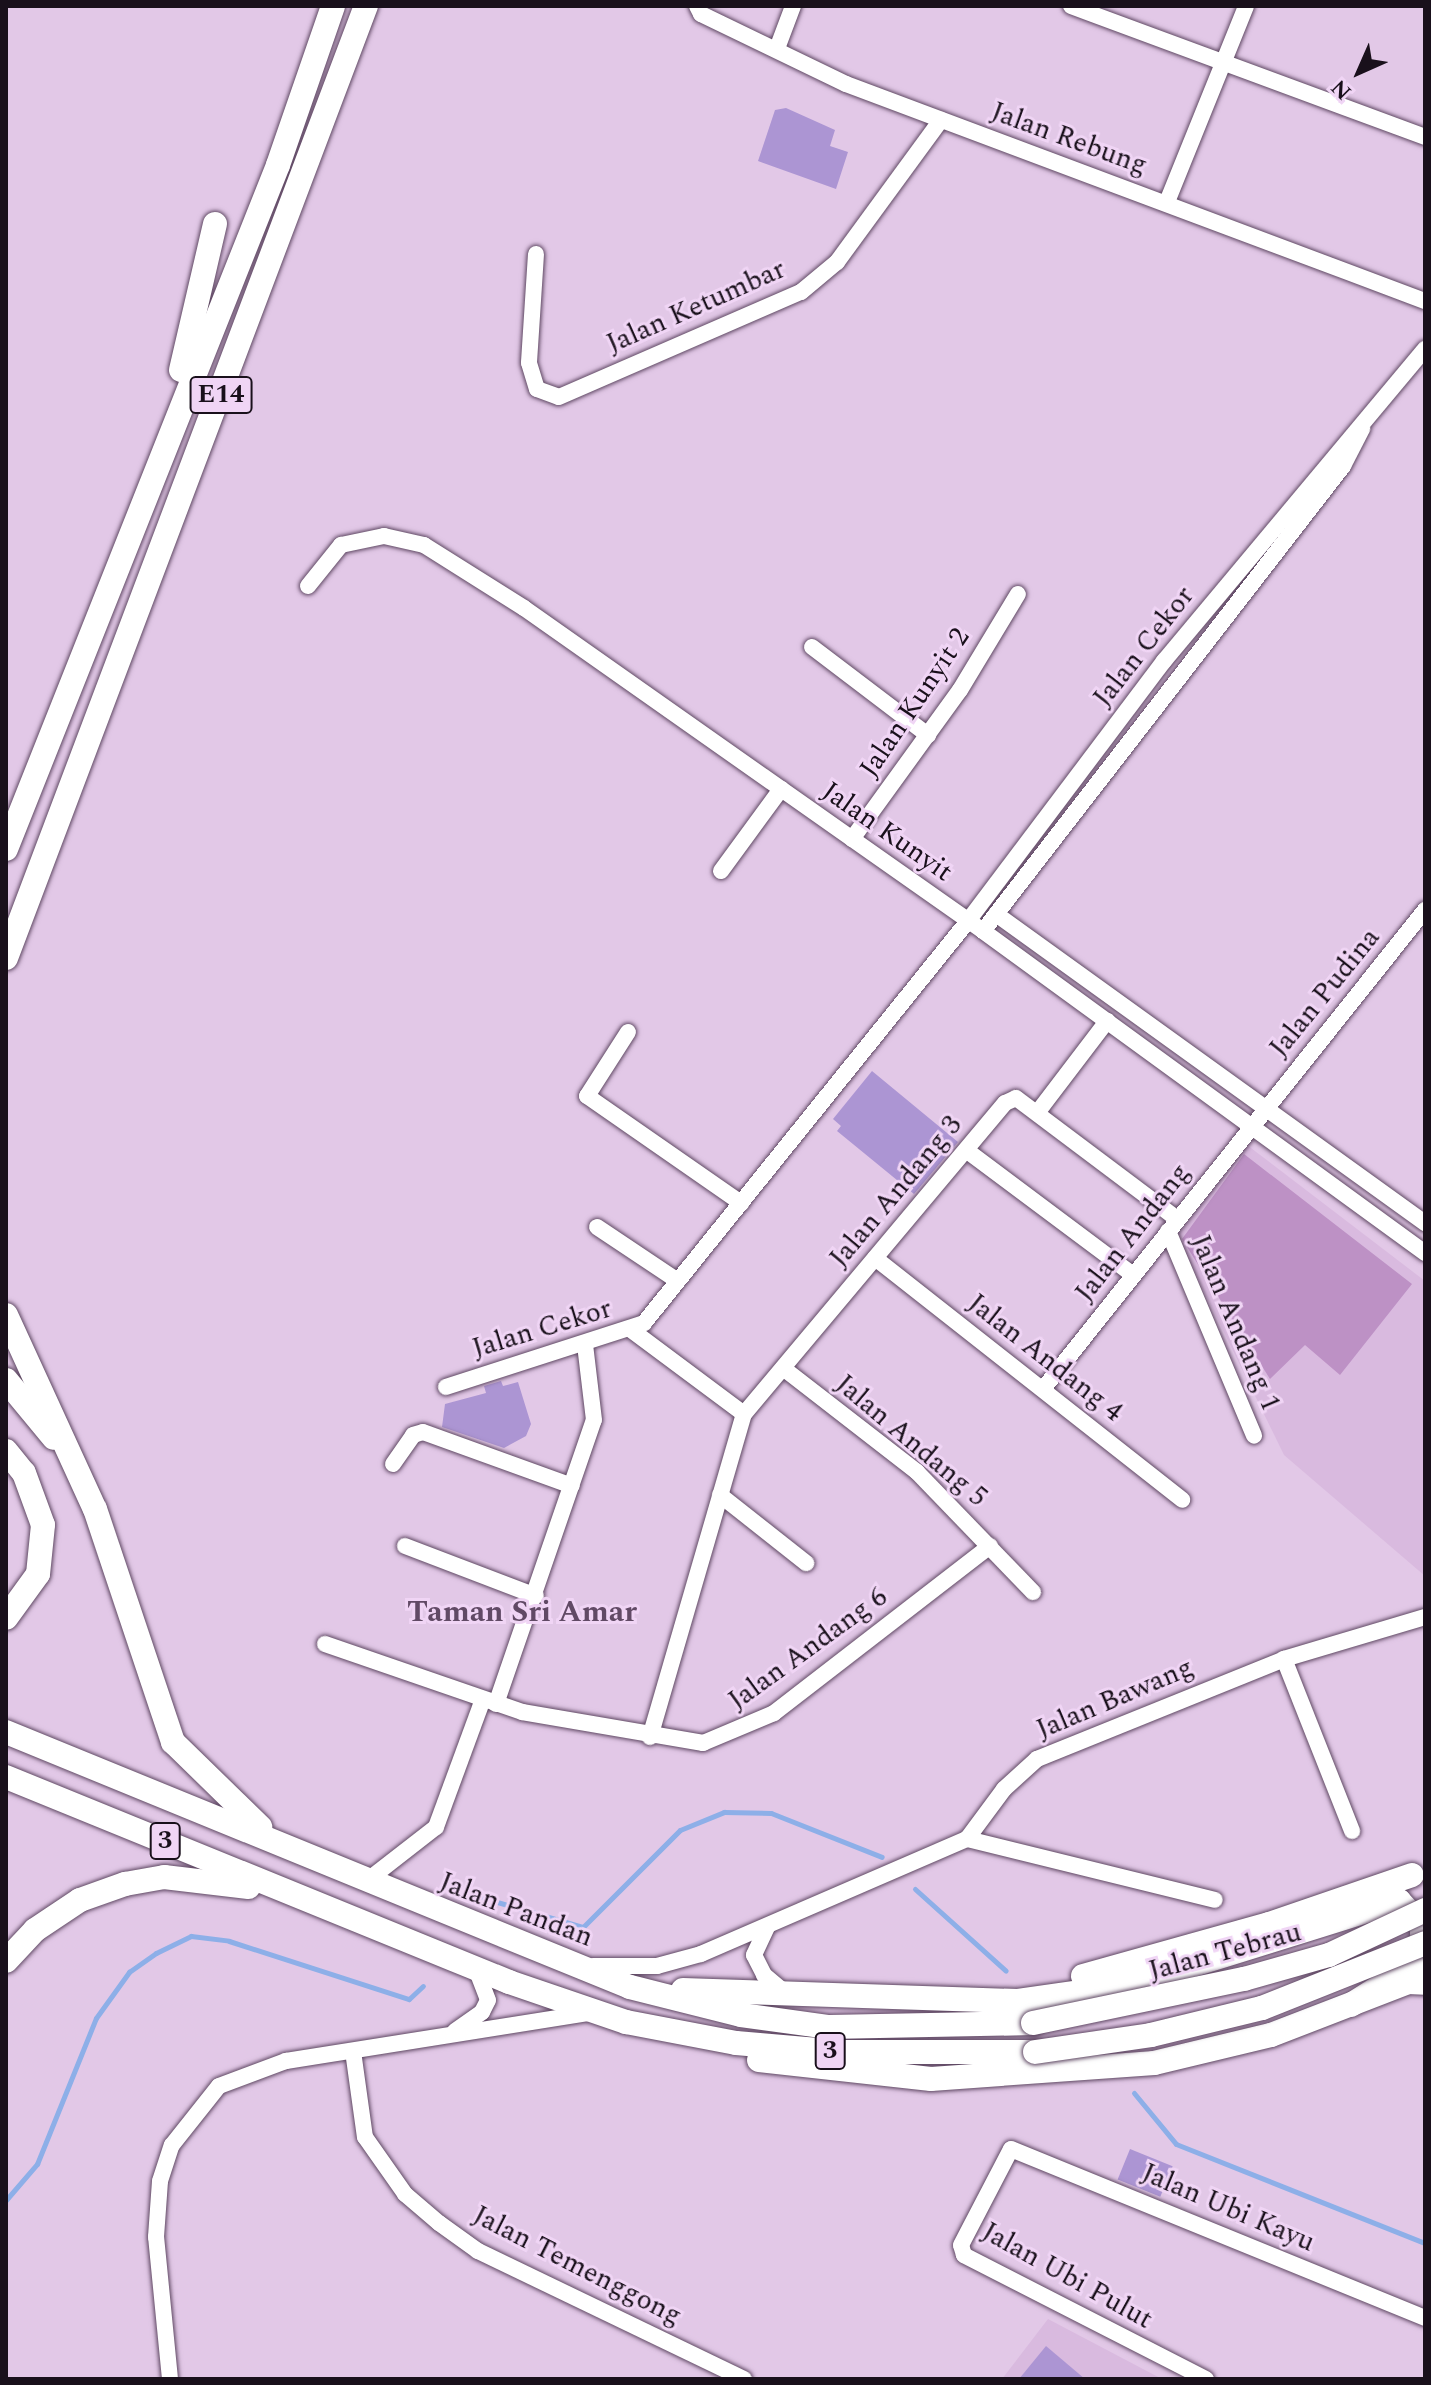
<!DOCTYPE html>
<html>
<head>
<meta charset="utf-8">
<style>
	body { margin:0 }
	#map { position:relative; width:1431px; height:2385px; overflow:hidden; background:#e2c8e7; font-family:Spectral,serif }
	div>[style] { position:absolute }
	.built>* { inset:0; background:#d9badf }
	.green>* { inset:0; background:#bd91c5 }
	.stream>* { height:5px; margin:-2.5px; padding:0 2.5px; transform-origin:2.5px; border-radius:2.5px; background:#8dafe8 }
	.building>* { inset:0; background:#ac95d3; transform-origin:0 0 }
	.roads { filter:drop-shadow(0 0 2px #5f4863) drop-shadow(0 0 2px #5f4863) }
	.minor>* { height:16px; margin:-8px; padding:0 8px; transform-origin:8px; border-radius:8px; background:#fff }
	.highway>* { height:24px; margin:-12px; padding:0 12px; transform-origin:12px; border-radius:12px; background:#fff }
	.bridges { filter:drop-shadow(0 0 2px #5f4863) drop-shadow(0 0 2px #5f4863) }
	.highway-bridge>* { height:24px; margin:-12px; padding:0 12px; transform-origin:12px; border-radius:12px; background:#fff }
	span { translate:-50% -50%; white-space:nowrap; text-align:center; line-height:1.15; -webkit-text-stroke:6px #f0d5f5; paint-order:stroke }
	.shield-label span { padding:2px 6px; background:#f0d5f5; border:2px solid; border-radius:6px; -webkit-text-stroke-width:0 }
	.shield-label { font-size:26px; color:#19101b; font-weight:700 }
	.street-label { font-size:28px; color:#19101b }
	.neighbourhood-label { font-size:30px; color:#614a65; font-weight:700 }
	.frame { position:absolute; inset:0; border:8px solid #19101b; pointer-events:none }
	.north { position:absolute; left:1319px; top:32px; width:80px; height:80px; -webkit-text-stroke:6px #f0d5f5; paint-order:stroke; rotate:225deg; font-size:22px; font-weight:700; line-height:32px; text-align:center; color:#19101b }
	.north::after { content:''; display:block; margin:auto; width:28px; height:36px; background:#19101b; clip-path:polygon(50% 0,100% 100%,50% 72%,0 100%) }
</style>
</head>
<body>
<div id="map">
	<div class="built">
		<div style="clip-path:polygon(1247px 1145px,1425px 1281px,1425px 1576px,1284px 1455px,1177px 1236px)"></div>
		<div style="clip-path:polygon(1048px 2319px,1162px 2379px,1002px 2379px)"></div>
	</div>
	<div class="green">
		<div style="clip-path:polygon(1244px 1154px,1412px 1284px,1340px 1375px,1305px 1345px,1270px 1379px,1182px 1239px)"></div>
	</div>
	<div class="stream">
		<div style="left:915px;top:1889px;width:122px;rotate:42deg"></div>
		<div style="left:470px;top:1894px;width:118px;rotate:16.3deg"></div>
		<div style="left:583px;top:1927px;width:137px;rotate:-45deg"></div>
		<div style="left:680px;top:1830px;width:48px;rotate:-22.2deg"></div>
		<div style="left:724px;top:1812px;width:47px;rotate:1.2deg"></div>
		<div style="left:771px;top:1813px;width:119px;rotate:21.6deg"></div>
		<div style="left:1134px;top:2093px;width:66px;rotate:50.5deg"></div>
		<div style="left:1176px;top:2144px;width:268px;rotate:21.7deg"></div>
		<div style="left:6px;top:2200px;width:48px;rotate:-49.3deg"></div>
		<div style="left:37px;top:2164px;width:157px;rotate:-68deg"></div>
		<div style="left:96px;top:2018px;width:57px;rotate:-54.3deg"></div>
		<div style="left:129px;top:1972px;width:33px;rotate:-35deg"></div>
		<div style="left:156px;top:1953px;width:39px;rotate:-26deg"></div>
		<div style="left:191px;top:1936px;width:38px;rotate:7deg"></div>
		<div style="left:229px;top:1941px;width:189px;rotate:17.9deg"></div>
		<div style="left:409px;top:1999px;width:19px;rotate:-43deg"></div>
	</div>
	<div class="building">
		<div style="clip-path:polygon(786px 108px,835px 130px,830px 146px,848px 152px,836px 189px,758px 161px,775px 110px)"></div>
		<div style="clip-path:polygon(872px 1071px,958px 1142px,914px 1194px,837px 1131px,841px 1126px,833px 1119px)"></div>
		<div style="clip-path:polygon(501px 1381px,503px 1386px,518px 1382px,531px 1424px,526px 1436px,504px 1448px,442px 1427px,445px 1404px,486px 1393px,484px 1386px)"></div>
		<div style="left:1130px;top:2149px;width:46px;height:33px;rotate:22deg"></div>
		<div style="clip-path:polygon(1046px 2346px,1085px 2379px,1019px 2379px)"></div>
	</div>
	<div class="roads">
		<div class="minor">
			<div style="left:697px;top:6px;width:9px;rotate:63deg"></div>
			<div style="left:701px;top:14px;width:161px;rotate:25.8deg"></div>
			<div style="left:846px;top:84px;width:618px;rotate:20.55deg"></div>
			<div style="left:1071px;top:6px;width:377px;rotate:20.3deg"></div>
			<div style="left:778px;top:46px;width:43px;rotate:-69.4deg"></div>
			<div style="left:1167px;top:202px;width:211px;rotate:-68deg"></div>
			<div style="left:536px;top:254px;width:109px;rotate:93.7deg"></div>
			<div style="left:529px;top:363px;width:27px;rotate:73deg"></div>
			<div style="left:537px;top:389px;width:23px;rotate:20deg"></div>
			<div style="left:559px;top:397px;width:264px;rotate:-23.5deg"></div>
			<div style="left:801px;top:292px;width:47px;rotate:-39.8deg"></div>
			<div style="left:837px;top:262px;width:176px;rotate:-53.8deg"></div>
			<div style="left:308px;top:586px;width:53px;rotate:-51.2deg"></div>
			<div style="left:341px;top:545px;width:44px;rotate:-11.8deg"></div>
			<div style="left:384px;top:536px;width:41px;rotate:12.7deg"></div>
			<div style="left:424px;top:545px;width:118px;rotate:32.2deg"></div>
			<div style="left:524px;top:608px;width:561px;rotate:35.13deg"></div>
			<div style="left:983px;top:931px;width:547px;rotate:36.07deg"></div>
			<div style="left:812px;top:647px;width:146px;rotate:37.2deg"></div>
			<div style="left:852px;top:839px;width:184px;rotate:-54.1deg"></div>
			<div style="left:960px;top:690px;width:112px;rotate:-58.9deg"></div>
			<div style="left:721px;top:871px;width:102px;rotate:-53.8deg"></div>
			<div style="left:996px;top:914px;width:529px;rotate:35.76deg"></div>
			<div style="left:983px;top:931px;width:588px;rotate:-52.25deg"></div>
			<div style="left:1343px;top:466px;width:42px;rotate:-62.8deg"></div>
			<div style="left:628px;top:1032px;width:76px;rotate:122.6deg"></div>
			<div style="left:587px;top:1096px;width:188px;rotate:34.8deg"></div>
			<div style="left:1037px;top:1113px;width:116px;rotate:-52.7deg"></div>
			<div style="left:966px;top:1150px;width:209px;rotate:36.8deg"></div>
			<div style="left:597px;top:1227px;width:97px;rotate:33.7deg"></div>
			<div style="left:1168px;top:1231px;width:222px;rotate:67.2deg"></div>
			<div style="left:875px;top:1258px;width:391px;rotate:38.2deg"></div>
			<div style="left:630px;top:1329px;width:142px;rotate:36.7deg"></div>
			<div style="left:783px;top:1368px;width:170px;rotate:37.8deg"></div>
			<div style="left:917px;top:1472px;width:167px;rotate:46deg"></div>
			<div style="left:446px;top:1387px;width:208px;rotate:-17.9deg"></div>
			<div style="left:644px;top:1323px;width:516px;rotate:-51.13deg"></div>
			<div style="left:968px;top:921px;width:326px;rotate:-53deg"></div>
			<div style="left:1164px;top:661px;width:407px;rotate:-50.1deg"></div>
			<div style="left:1043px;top:1389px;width:613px;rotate:-51.43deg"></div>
			<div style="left:393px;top:1464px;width:35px;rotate:-55deg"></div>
			<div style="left:413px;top:1435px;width:10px;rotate:-17deg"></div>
			<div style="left:423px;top:1432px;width:158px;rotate:19.9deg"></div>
			<div style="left:720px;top:1495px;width:110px;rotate:38.3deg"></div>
			<div style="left:405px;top:1546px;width:140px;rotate:20.9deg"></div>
			<div style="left:325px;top:1644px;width:208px;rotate:19deg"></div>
			<div style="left:522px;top:1712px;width:184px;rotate:9.7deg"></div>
			<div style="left:703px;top:1743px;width:77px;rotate:-22.9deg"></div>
			<div style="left:774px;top:1713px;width:273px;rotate:-37.7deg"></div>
			<div style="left:1284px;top:1659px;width:185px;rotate:68.4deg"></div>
			<div style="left:496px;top:1704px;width:300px;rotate:-71deg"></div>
			<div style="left:594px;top:1420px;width:77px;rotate:-96.8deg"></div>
			<div style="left:650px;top:1737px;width:336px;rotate:-73.8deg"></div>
			<div style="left:744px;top:1414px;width:406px;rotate:-50deg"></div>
			<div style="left:1005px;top:1103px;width:12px;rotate:-24deg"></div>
			<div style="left:1016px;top:1098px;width:201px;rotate:36.9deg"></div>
			<div style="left:967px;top:1839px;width:255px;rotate:13.8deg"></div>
			<div style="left:368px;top:1880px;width:86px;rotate:-37.9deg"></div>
			<div style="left:436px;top:1827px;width:136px;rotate:-69.8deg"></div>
			<div style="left:767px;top:1927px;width:31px;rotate:115deg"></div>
			<div style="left:754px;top:1955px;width:22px;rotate:63deg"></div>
			<div style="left:764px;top:1975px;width:26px;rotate:40deg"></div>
			<div style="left:593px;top:1966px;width:64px"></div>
			<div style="left:657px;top:1966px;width:46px;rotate:-15.3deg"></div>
			<div style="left:701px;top:1954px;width:290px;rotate:-23.4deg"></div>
			<div style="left:967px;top:1839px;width:62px;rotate:-53.5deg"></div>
			<div style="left:1004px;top:1789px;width:45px;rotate:-42.3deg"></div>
			<div style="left:1037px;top:1759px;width:266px;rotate:-22deg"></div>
			<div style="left:1284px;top:1659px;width:147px;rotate:-16.6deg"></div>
			<div style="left:455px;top:2031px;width:33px;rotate:-35deg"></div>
			<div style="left:482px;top:2012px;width:13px;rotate:-63deg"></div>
			<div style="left:488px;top:2000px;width:33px;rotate:-111deg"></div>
			<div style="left:353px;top:2051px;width:87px;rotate:82.1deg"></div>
			<div style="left:365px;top:2137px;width:70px;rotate:54.9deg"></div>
			<div style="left:405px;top:2194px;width:45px;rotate:40.5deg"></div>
			<div style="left:439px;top:2223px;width:48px;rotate:35.7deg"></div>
			<div style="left:478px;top:2251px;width:295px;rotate:25.7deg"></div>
			<div style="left:170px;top:2379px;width:143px;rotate:-95.6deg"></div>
			<div style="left:156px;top:2237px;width:56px;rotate:-85.9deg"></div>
			<div style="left:160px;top:2181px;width:38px;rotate:-72deg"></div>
			<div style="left:172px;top:2145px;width:75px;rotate:-51.5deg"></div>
			<div style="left:219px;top:2086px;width:72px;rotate:-20.5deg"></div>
			<div style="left:286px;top:2061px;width:307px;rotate:-9deg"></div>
			<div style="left:1206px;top:2379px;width:272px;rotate:-152.9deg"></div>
			<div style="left:964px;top:2255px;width:10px;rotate:-107deg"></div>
			<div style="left:961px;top:2245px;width:108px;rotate:-62.5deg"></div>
			<div style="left:1011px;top:2149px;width:447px;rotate:22.2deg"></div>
		</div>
		<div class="highway">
			<div style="left:181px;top:370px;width:150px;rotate:-76.9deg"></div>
			<div style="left:6px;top:849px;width:736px;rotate:-68.31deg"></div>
			<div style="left:278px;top:165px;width:168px;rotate:-70.9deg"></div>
			<div style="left:6px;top:958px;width:1018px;rotate:-69.29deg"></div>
			<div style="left:6px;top:1315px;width:213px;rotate:65.4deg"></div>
			<div style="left:95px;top:1509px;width:246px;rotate:71.5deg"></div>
			<div style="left:173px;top:1742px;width:122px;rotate:44.3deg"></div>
			<div style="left:6px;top:1380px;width:75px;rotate:50.4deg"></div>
			<div style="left:6px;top:1451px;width:28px;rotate:51deg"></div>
			<div style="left:24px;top:1473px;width:55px;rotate:69.9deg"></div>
			<div style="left:43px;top:1525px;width:49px;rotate:95.8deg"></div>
			<div style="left:38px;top:1574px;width:54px;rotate:126deg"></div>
			<div style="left:6px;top:1732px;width:674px;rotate:22.23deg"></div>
			<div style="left:630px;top:1987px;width:114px;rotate:14.2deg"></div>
			<div style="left:741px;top:2015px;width:89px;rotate:7.8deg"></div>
			<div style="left:829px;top:2027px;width:204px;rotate:-1.1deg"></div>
			<div style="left:6px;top:1777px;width:543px;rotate:22.17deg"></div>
			<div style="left:509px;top:1982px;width:124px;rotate:18.9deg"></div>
			<div style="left:626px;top:2022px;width:112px;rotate:10.8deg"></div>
			<div style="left:736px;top:2043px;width:105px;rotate:4.9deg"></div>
			<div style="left:841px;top:2052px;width:194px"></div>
			<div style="left:6px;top:1961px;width:42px;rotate:-46.9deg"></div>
			<div style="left:35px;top:1930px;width:54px;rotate:-33.7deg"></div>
			<div style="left:80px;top:1900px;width:48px;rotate:-19.6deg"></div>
			<div style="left:125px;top:1884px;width:40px;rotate:-10deg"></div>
			<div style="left:164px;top:1877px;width:85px;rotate:6.8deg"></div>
			<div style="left:1083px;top:1976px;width:193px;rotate:-15.6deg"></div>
			<div style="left:1269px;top:1924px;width:151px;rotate:-18.9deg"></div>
			<div style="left:683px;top:1990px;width:335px;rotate:1.9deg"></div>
			<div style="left:1018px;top:2001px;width:112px;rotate:-8.2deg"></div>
			<div style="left:1129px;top:1985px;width:283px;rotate:-17.3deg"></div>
			<div style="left:1399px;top:1901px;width:34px;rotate:47deg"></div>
			<div style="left:1422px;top:1926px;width:22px;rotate:90deg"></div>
			<div style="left:1422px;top:1948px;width:17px;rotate:114deg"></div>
			<div style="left:1415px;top:1964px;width:76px;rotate:147.4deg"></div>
			<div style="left:759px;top:2060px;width:173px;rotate:6.3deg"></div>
			<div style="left:931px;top:2079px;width:224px;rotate:-4.1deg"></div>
			<div style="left:1154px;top:2063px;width:120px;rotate:-13.5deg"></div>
			<div style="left:1271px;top:2035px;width:147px;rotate:-21.1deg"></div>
			<div style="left:1408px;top:1982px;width:17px;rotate:3deg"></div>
		</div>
	</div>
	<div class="bridges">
		<div class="highway-bridge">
			<div style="left:1033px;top:2023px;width:216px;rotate:-11.8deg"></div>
			<div style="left:1244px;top:1979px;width:88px;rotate:-15.8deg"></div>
			<div style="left:1329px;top:1955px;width:106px;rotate:-25.1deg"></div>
			<div style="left:1035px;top:2052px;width:117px;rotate:-8.3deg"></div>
			<div style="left:1151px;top:2035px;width:114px;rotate:-13.7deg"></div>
			<div style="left:1262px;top:2008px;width:175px;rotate:-21.7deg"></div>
		</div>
	</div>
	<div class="shield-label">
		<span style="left:221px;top:395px">E14</span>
		<span style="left:165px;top:1841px">3</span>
		<span style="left:830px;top:2051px">3</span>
	</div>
	<div class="street-label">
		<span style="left:1069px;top:139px;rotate:20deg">Jalan Rebung</span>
		<span style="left:696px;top:307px;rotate:-24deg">Jalan Ketumbar</span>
		<span style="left:1144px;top:647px;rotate:-52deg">Jalan Cekor</span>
		<span style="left:915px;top:703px;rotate:-56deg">Jalan Kunyit 2</span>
		<span style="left:887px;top:832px;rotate:35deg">Jalan Kunyit</span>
		<span style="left:1325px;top:993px;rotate:-51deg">Jalan Pudina</span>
		<span style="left:896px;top:1192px;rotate:-50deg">Jalan Andang 3</span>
		<span style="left:1133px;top:1233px;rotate:-52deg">Jalan Andang</span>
		<span style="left:1235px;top:1323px;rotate:67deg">Jalan Andang 1</span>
		<span style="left:542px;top:1329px;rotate:-17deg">Jalan Cekor</span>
		<span style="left:1045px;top:1358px;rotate:38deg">Jalan Andang 4</span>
		<span style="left:911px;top:1441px;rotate:40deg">Jalan Andang 5</span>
		<span style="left:808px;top:1649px;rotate:-36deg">Jalan Andang 6</span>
		<span style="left:1115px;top:1699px;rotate:-23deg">Jalan Bawang</span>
		<span style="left:516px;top:1910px;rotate:21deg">Jalan Pandan</span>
		<span style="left:1225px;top:1952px;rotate:-15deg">Jalan Tebrau</span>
		<span style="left:1228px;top:2208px;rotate:23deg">Jalan Ubi Kayu</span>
		<span style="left:577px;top:2266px;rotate:27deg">Jalan Temenggong</span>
		<span style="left:1067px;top:2276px;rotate:29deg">Jalan Ubi Pulut</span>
	</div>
	<div class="neighbourhood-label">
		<span style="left:522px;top:1612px">Taman Sri Amar</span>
	</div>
	<div class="frame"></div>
	<div class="north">N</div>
</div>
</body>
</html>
